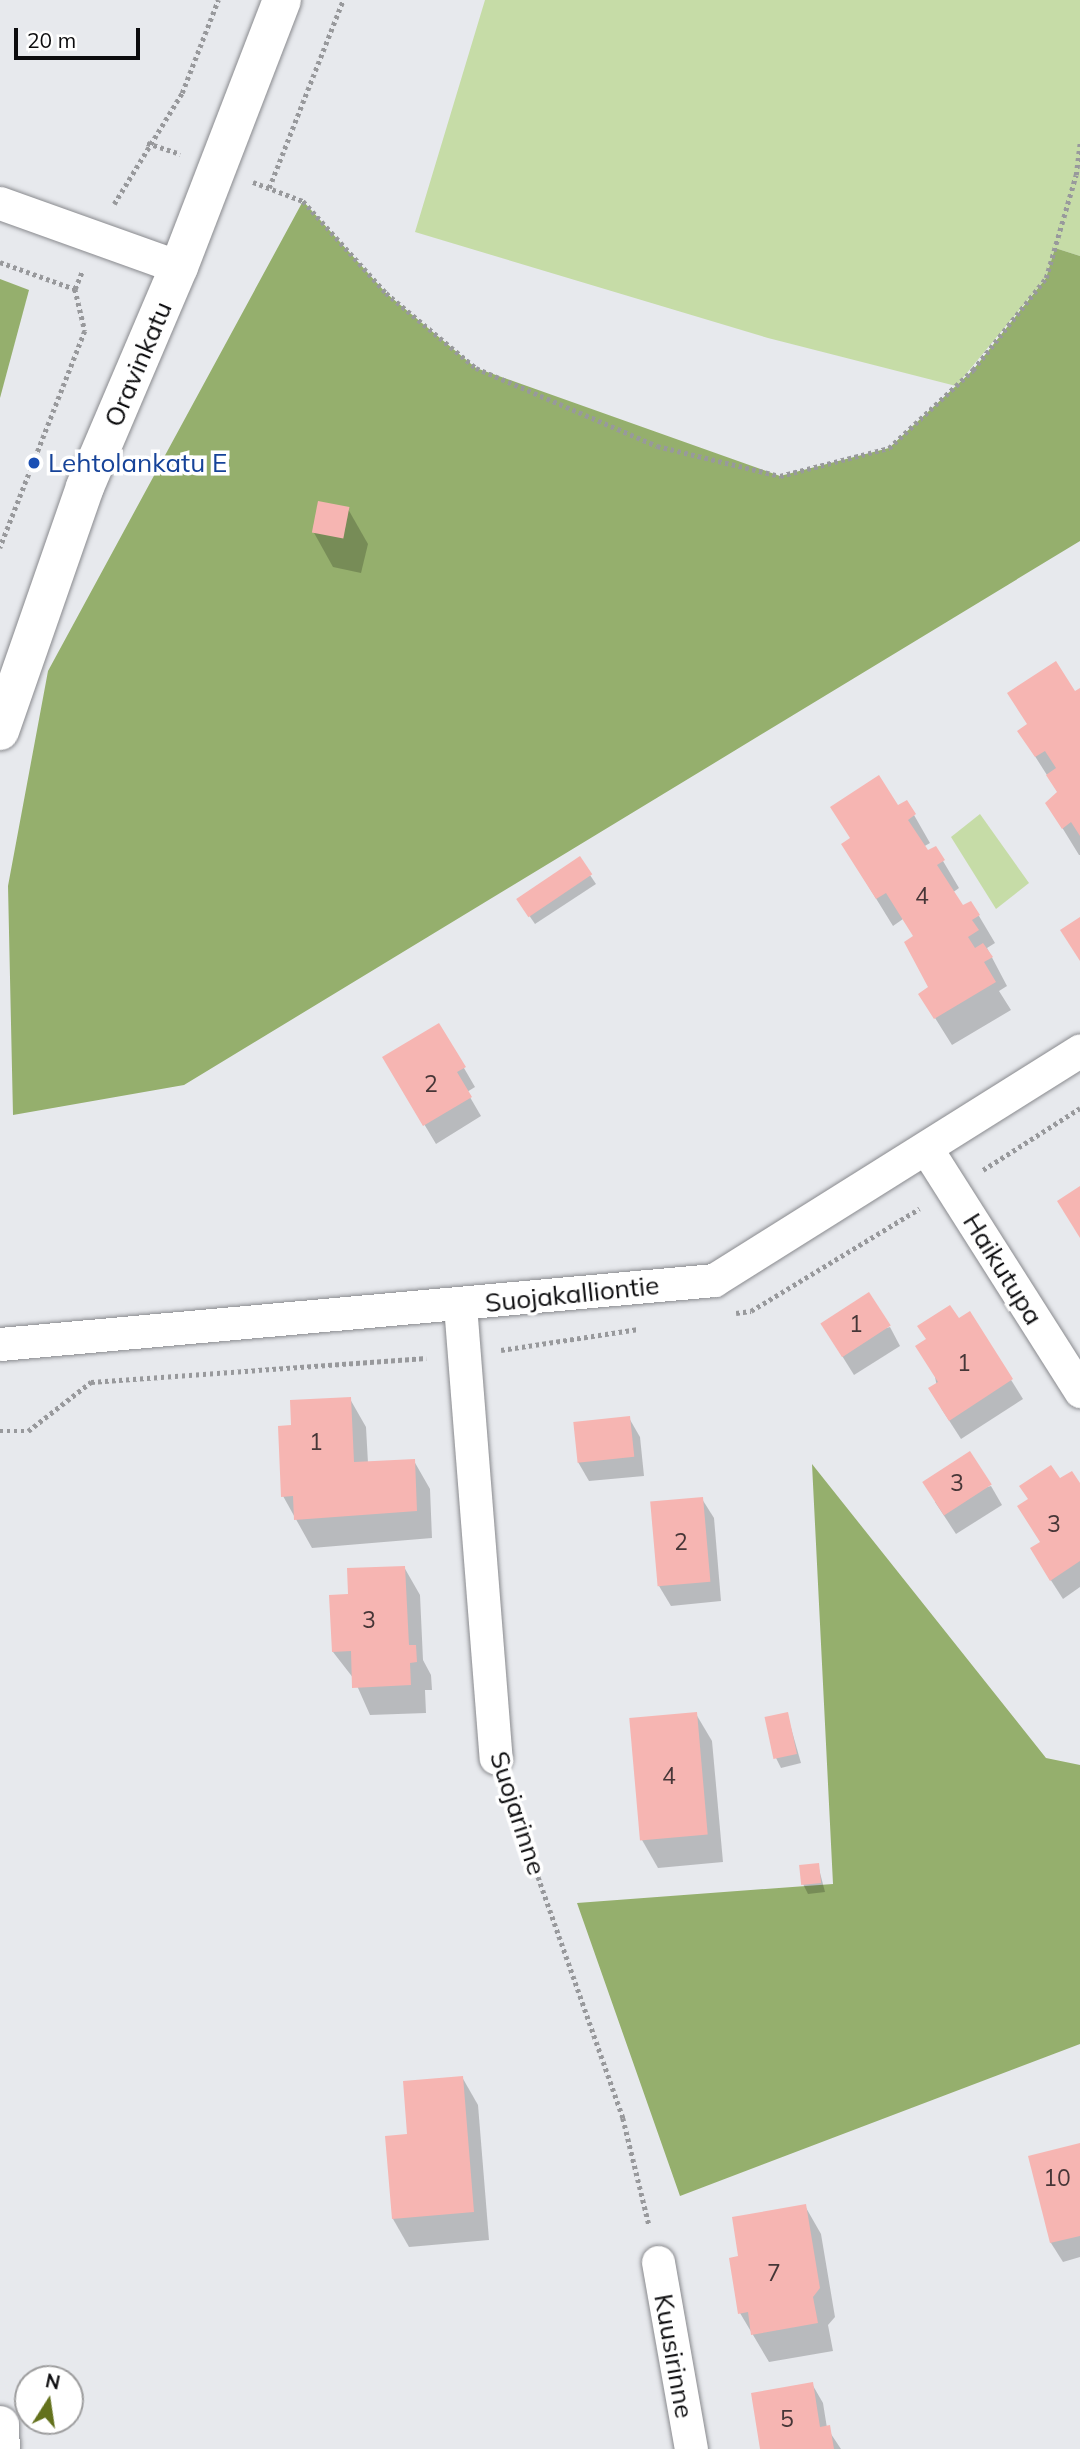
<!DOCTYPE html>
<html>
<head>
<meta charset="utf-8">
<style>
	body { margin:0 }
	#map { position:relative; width:1080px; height:2449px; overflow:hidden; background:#e7e9ed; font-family:Mulish,sans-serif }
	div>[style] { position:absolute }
	.green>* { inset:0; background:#c6dca7 }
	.forest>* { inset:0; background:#95af6d }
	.shadow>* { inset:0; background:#0003 }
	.building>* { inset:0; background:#f6b5b2; transform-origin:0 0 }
	.path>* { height:4.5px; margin-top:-2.25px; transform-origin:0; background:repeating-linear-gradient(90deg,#98999c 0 3.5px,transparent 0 7px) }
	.roads { filter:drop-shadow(0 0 2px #898a8e) drop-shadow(0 0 2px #898a8e) }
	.minor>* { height:33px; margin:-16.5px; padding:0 16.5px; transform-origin:16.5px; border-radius:16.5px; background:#fff }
	.tertiary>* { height:38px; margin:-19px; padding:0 19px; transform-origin:19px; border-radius:19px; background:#fff }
	.dots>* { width:19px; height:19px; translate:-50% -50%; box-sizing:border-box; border:4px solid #fff; border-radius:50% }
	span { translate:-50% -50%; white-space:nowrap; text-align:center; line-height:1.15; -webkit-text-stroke:7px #fff; paint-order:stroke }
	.number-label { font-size:23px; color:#463637 }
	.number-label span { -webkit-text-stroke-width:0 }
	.street-label { font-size:26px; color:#0c0c0e }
	.transit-label { font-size:26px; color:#164399 }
	.left { translate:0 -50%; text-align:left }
	.north { position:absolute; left:14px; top:2365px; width:70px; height:70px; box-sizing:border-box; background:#fff; border:2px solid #9e9e9f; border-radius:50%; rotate:12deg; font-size:19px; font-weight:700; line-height:28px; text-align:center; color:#0c0c0e }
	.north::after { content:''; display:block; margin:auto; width:24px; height:32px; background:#63711c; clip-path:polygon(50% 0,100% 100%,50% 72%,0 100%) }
	.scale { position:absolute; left:14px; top:28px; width:126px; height:32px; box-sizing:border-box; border:4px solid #0c0c0e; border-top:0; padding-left:9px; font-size:21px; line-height:24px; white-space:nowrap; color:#0c0c0e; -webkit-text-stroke:5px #fff; paint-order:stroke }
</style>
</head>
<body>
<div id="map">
	<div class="green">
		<div style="clip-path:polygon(485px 0,1080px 0,1080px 256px,1055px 248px,1046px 278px,956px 386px,768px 338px,415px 232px)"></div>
		<div style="clip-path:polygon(980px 814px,1029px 883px,996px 909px,951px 837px)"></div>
	</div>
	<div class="forest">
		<div style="clip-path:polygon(303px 201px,386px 293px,476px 368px,780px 476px,889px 448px,973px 370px,1046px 278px,1055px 248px,1080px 256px,1080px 541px,184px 1085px,13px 1115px,8px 886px,48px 671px)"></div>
		<div style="clip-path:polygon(0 279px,29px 290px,0 398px)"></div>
		<div style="clip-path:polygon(812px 1464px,1046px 1758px,1080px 1765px,1080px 2044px,680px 2196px,577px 1903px,833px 1884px)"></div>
	</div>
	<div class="shadow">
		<div style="clip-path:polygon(348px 509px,368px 544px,361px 573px,333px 567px,313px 531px)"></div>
		<div style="clip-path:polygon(1080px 691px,1080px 855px,1079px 855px,1047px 803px,1059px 794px,1019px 731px)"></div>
		<div style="clip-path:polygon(898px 808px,914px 815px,930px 843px,923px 847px,943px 861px,959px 888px,952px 893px,962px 908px,979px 916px,995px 943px,987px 948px,1007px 986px,999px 991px,1011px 1010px,952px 1045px,920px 994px,930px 988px,915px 937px,903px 919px,893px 926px,843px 845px)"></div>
		<div style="clip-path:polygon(590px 875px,596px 884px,535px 924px,524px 908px)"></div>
		<div style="clip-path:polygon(439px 1025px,475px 1087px,467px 1092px,481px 1116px,436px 1144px,384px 1057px)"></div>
		<div style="clip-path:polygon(969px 1313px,1023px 1399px,961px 1439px,941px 1408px,928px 1340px)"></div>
		<div style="clip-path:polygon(890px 1327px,900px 1346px,854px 1375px,834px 1343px)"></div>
		<div style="clip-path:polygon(350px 1399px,366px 1427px,368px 1463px,414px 1461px,430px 1489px,432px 1538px,312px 1548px,283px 1496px,293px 1427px)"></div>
		<div style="clip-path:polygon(629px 1418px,640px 1437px,644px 1476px,589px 1481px,578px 1462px)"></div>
		<div style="clip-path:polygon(1060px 1480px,1080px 1487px,1080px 1587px,1063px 1599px,1043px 1568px,1041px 1543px)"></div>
		<div style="clip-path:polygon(991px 1486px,1002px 1505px,956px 1534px,935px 1502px)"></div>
		<div style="clip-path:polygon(702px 1499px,714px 1518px,721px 1601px,671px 1606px,659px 1586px)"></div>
		<div style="clip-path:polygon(404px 1567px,420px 1595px,423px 1660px,431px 1675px,432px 1690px,425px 1690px,426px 1713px,370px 1715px,354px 1679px,333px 1652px,350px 1595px)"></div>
		<div style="clip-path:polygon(696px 1714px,712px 1741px,723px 1862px,658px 1868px,642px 1840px)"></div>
		<div style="clip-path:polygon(787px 1714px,801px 1763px,781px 1768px,776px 1758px)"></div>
		<div style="clip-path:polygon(818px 1865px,825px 1892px,808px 1894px,803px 1884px)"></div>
		<div style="clip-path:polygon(462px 2077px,478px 2105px,489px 2240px,409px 2247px,393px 2219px,409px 2136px)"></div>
		<div style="clip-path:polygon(1080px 2145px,1080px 2257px,1063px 2262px,1051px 2243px,1030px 2157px)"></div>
		<div style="clip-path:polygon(805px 2206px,821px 2234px,835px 2317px,828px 2325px,833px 2351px,769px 2362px,740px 2313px,740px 2258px)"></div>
		<div style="clip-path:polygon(812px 2384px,823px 2403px,827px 2428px,841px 2449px,762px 2449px)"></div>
	</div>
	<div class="building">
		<div style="left:318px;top:501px;width:32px;height:32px;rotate:11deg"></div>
		<div style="clip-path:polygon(1056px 661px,1075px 691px,1080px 688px,1080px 836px,1071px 822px,1062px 829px,1045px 803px,1057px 792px,1046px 775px,1056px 768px,1045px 751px,1035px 757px,1017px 731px,1027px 724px,1007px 693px)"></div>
		<div style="clip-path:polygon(879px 775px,898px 805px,907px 800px,916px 814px,908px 820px,928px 850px,936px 846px,945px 860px,937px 865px,963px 905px,971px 901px,980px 915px,972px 920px,979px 930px,968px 937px,975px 948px,983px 943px,993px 957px,984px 962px,996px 982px,934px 1019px,918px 994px,928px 987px,904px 942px,913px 936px,886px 893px,876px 899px,841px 844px,850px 838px,830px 807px)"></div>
		<div style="left:580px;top:856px;width:22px;height:77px;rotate:56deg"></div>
		<div style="clip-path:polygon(1080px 917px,1080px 961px,1060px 930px)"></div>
		<div style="clip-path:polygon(439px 1023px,466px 1067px,457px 1072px,472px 1097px,423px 1126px,382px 1057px)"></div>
		<div style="clip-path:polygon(1080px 1186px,1080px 1238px,1057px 1201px)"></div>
		<div style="left:869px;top:1292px;width:40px;height:58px;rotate:57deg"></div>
		<div style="clip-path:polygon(950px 1305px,959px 1318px,970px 1311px,1013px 1379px,949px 1421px,928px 1388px,938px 1382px,915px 1346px,926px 1339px,917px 1326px)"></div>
		<div style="clip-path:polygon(351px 1397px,354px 1462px,415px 1459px,417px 1511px,294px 1520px,293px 1496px,281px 1497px,278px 1426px,291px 1425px,290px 1400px)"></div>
		<div style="left:630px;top:1416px;width:41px;height:57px;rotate:84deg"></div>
		<div style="left:970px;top:1451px;width:40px;height:57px;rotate:57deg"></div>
		<div style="clip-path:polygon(1051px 1465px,1060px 1478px,1072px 1471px,1080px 1483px,1080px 1561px,1050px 1581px,1030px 1548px,1040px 1542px,1017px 1506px,1028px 1499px,1019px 1486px)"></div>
		<div style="left:703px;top:1497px;width:85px;height:53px;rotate:85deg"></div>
		<div style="clip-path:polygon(405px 1566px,409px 1645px,416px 1645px,417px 1662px,410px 1663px,411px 1685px,352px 1688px,351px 1651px,332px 1652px,329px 1595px,348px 1594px,347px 1568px)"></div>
		<div style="left:697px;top:1712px;width:123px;height:68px;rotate:85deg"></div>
		<div style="left:788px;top:1712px;width:43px;height:24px;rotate:78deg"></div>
		<div style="left:819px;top:1863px;width:20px;height:20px;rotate:84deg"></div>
		<div style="clip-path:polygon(463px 2076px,474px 2212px,392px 2219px,385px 2136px,407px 2134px,403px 2081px)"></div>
		<div style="clip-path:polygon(1080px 2143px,1080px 2236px,1050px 2243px,1028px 2156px)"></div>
		<div style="clip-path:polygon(806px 2204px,820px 2288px,813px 2297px,818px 2323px,751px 2335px,748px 2312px,738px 2314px,729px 2258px,738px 2256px,732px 2217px)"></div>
		<div style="clip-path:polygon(813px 2382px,820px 2427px,830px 2425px,834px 2449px,760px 2449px,751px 2393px)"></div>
	</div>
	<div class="path">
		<div style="left:147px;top:143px;width:35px;rotate:18deg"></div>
		<div style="left:253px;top:182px;width:53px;rotate:20.8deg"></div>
		<div style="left:303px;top:201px;width:124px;rotate:47.9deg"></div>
		<div style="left:386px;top:293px;width:117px;rotate:39.8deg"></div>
		<div style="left:476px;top:368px;width:197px;rotate:23.3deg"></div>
		<div style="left:657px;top:446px;width:127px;rotate:13.7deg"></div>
		<div style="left:780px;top:476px;width:113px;rotate:-14.4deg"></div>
		<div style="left:889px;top:448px;width:115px;rotate:-42.9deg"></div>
		<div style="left:973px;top:370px;width:117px;rotate:-51.6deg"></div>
		<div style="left:1046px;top:278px;width:107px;rotate:-73.8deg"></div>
		<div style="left:1076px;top:175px;width:35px;rotate:-83deg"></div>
		<div style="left:269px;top:188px;width:202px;rotate:-68.5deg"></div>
		<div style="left:114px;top:204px;width:130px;rotate:-58.5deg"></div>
		<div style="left:182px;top:93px;width:100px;rotate:-68.8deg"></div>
		<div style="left:0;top:262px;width:80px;rotate:19.8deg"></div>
		<div style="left:75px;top:289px;width:43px;rotate:76.6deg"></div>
		<div style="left:85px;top:331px;width:233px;rotate:111.4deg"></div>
		<div style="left:75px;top:289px;width:18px;rotate:-68deg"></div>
		<div style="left:983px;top:1170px;width:115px;rotate:-32.6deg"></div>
		<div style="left:736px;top:1313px;width:15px;rotate:-8deg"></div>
		<div style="left:751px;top:1311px;width:197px;rotate:-31.3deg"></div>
		<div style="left:501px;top:1350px;width:139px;rotate:-8.7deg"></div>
		<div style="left:0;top:1431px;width:28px"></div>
		<div style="left:28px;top:1431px;width:80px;rotate:-37.9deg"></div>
		<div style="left:91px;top:1382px;width:336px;rotate:-4.1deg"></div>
		<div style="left:508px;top:1791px;width:347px;rotate:70.6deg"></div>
		<div style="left:623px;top:2118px;width:110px;rotate:76.3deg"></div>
	</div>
	<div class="roads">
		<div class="minor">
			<div style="left:0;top:203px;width:190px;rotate:19.7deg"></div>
			<div style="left:926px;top:1148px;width:288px;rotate:57.6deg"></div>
			<div style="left:460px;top:1305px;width:454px;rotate:85.5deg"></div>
			<div style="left:0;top:1344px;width:717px;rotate:-5.12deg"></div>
			<div style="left:714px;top:1280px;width:432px;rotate:-32.1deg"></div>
			<div style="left:658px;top:2262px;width:190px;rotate:80deg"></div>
		</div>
		<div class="tertiary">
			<div style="left:0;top:731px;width:258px;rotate:-70.8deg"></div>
			<div style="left:85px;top:487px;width:239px;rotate:-66.9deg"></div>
			<div style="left:179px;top:267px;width:286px;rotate:-68.9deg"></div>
			<div style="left:0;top:2425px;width:24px;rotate:88deg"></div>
		</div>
	</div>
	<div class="dots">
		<div style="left:34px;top:463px;background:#1a4fb4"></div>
	</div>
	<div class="number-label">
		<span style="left:922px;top:896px">4</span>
		<span style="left:431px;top:1084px">2</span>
		<span style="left:856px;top:1324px">1</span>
		<span style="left:964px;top:1363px">1</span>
		<span style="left:316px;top:1442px">1</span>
		<span style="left:957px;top:1483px">3</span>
		<span style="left:1054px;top:1524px">3</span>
		<span style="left:681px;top:1542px">2</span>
		<span style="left:369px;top:1620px">3</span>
		<span style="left:669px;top:1776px">4</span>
		<span style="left:1057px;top:2178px">10</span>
		<span style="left:774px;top:2273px">7</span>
		<span style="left:787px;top:2419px">5</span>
	</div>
	<div class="street-label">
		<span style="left:138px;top:364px;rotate:-67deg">Oravinkatu</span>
		<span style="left:1003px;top:1269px;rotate:58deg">Haikutupa</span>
		<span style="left:572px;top:1294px;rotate:-6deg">Suojakalliontie</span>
		<span style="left:518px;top:1813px;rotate:72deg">Suojarinne</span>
		<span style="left:674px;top:2356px;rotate:80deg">Kuusirinne</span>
	</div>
	<div class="transit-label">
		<span class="left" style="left:48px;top:463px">Lehtolankatu E</span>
	</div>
	<div class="north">N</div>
	<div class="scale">20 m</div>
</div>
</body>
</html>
